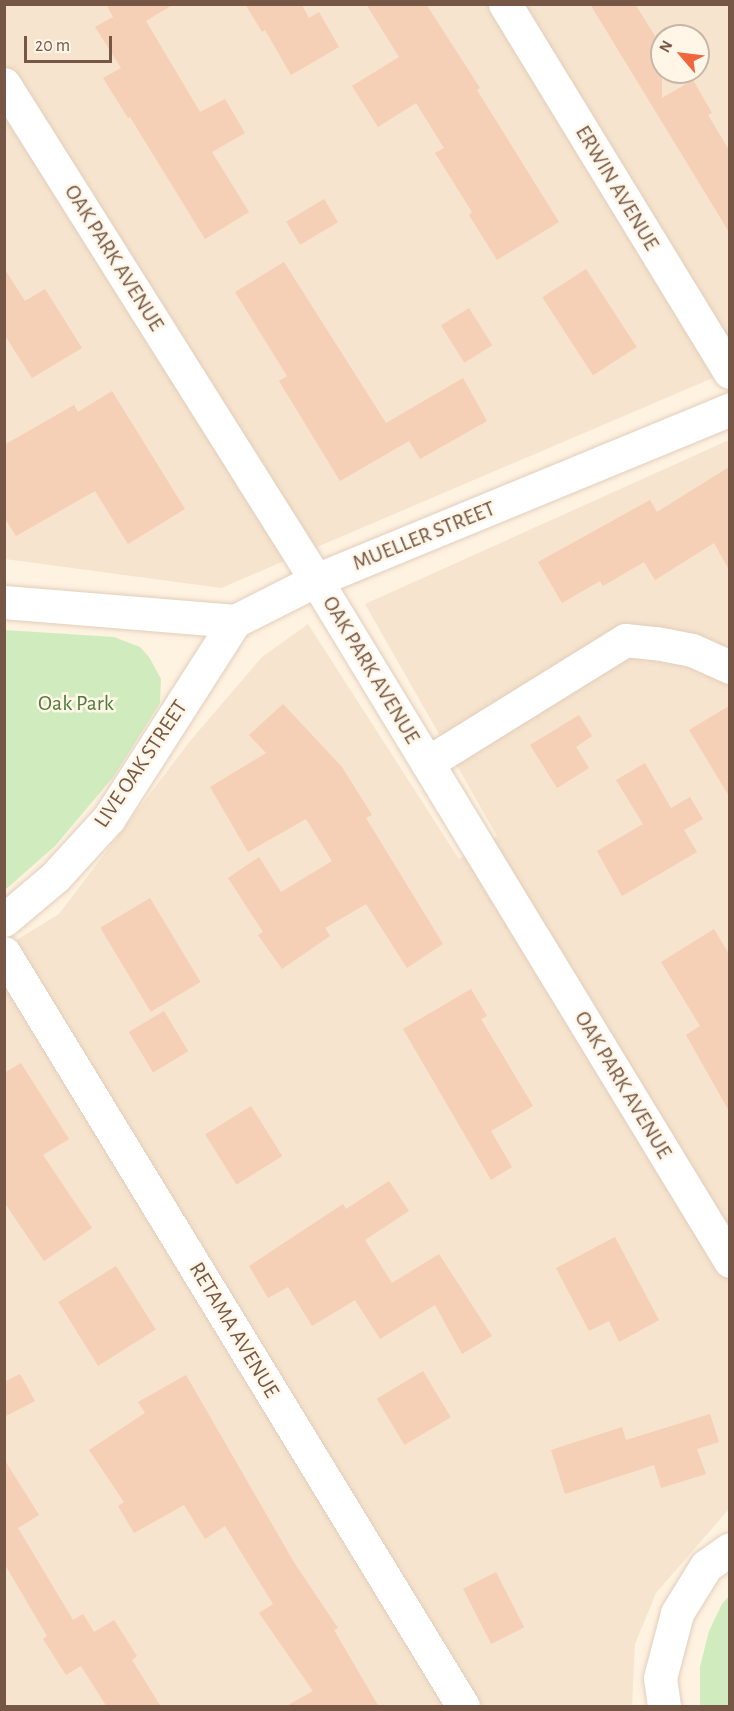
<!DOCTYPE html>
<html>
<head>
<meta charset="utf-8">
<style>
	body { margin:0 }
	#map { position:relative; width:734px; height:1711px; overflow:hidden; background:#fef2e0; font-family:"Alegreya Sans",sans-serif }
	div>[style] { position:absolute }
	.residential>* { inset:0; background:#f6e4ce }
	.green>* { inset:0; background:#d0ecbe }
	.building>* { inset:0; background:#f5cfb6; transform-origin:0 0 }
	.roads { filter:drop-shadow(0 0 2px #e2cebc) drop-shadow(0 0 2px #e2cebc) }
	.minor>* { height:33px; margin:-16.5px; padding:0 16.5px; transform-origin:16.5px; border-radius:16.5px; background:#fff }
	span { translate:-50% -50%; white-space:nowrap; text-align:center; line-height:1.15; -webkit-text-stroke:5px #fff6e8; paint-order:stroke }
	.street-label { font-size:22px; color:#765746 }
	.park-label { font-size:22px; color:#4f7c3d }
	.frame { position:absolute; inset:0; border:6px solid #765746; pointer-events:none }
	.north { position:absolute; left:650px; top:24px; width:60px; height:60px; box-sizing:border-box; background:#fff6e8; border:2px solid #c8b6a7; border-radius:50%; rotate:298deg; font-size:16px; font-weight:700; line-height:24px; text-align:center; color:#765746 }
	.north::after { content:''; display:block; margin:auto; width:21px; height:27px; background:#f0663d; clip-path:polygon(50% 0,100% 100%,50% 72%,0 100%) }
	.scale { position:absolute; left:24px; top:36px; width:88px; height:27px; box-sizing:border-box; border:3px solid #765746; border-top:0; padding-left:8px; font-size:18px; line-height:21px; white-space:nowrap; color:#765746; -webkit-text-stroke:4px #fff6e8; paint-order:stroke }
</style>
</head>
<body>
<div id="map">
	<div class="residential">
		<div style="clip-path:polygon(evenodd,5px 5px,729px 5px,729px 371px,221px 588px,5px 559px,5px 5px,662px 36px,698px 36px,698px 72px,662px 72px,662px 36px)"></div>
		<div style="clip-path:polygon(729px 440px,729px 1509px,656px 1593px,635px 1644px,632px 1706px,5px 1706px,5px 947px,59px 914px,190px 741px,262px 657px,308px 624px,459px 859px,497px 836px,365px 604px)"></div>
	</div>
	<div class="green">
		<div style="clip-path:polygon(5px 630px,114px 637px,140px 647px,149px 657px,161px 679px,160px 703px,114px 776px,55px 846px,5px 890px)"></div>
		<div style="clip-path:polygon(729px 1596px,729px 1706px,700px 1706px,700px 1667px,709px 1631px,722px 1604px)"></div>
	</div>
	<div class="building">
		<div style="clip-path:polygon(106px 4px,174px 4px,146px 21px,200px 112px,225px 99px,245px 133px,212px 152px,249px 212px,205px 239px,130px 117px,128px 118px,103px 78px,121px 68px,95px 27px,113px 17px)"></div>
		<div style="clip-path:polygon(245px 4px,306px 4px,303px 7px,309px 18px,319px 12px,339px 47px,291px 75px,265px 30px,262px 32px)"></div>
		<div style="clip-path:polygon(366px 4px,426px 4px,480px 88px,477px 90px,559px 222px,497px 260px,469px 215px,472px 212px,435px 153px,444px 148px,416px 103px,378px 127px,352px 86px,399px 57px)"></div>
		<div style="clip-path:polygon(590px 4px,635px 4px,662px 47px,662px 98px,693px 80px,712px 113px,708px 115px,729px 150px,729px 232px)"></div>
		<div style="left:324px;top:199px;width:27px;height:44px;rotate:59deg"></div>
		<div style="clip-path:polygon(284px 262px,386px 423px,463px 378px,487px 421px,420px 459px,409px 441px,340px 481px,279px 381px,287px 376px,235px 292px)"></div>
		<div style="clip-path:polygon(4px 268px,25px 301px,45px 289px,82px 348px,32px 378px,4px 334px)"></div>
		<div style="left:586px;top:269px;width:93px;height:52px;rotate:57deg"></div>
		<div style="left:469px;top:308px;width:44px;height:33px;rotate:58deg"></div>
		<div style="clip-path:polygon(112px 391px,185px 509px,128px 544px,95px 491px,16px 536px,4px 517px,4px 445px,74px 405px,78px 412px)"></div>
		<div style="clip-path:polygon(729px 467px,729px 570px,714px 543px,655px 580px,644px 562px,603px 586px,600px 581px,562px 603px,538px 562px,650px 500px,657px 512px)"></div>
		<div style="clip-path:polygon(283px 704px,342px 767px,372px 815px,366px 818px,443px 944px,407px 968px,366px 904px,325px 928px,330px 936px,282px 969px,258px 935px,263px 932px,228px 878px,259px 857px,281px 892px,332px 861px,306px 819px,248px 852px,210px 787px,266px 753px,249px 735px)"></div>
		<div style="clip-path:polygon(729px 706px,729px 796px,689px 730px)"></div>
		<div style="clip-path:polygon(579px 715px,592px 736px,576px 747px,589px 768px,557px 788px,530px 745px)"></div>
		<div style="clip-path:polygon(645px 763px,671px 808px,690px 797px,703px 819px,684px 830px,697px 852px,622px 896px,597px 851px,643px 824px,616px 780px)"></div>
		<div style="left:150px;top:898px;width:98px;height:58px;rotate:59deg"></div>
		<div style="clip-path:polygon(714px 929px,729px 954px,729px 1111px,686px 1035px,700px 1026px,661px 962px)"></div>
		<div style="clip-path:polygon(471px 989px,487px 1016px,481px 1019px,533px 1106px,491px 1131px,512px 1167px,491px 1180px,403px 1029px)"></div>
		<div style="left:164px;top:1011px;width:47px;height:41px;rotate:59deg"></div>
		<div style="clip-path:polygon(21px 1063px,69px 1139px,43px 1155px,92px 1228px,44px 1261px,4px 1202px,4px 1073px)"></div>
		<div style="left:251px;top:1106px;width:59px;height:54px;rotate:58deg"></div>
		<div style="clip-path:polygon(389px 1181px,409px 1211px,365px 1240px,392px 1283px,439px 1254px,492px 1336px,462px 1354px,435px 1305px,380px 1339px,355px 1300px,312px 1326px,288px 1287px,268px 1298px,249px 1266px,343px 1204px,346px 1209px)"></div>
		<div style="clip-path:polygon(615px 1237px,659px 1320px,619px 1342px,609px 1321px,589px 1331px,556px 1268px)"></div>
		<div style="left:116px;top:1266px;width:75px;height:68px;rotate:58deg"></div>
		<div style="left:423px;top:1371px;width:54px;height:54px;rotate:59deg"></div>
		<div style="clip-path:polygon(20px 1374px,35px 1401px,4px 1417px,4px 1382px)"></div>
		<div style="clip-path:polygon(186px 1375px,295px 1564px,338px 1628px,334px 1630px,379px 1707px,285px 1707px,313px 1691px,259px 1613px,273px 1604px,225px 1526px,205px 1539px,184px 1505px,134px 1533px,118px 1506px,124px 1502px,89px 1450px,145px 1413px,138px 1402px)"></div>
		<div style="clip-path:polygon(710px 1414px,719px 1442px,697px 1449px,706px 1474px,661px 1488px,654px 1465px,565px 1494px,551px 1450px,622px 1427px,626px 1440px)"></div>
		<div style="clip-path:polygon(4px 1459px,39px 1515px,18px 1528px,73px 1620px,83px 1614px,94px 1632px,114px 1620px,137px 1656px,132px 1660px,161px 1707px,107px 1707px,81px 1666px,66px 1675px,43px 1639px,47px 1636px,4px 1563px)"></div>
		<div style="left:496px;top:1572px;width:62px;height:37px;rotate:63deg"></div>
	</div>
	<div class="roads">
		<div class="minor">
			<div style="left:505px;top:4px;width:431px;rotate:58.6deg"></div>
			<div style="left:4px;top:84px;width:586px;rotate:57.83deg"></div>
			<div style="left:316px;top:580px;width:797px;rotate:58.7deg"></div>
			<div style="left:4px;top:602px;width:232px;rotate:4.7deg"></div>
			<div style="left:235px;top:621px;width:91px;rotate:-26.8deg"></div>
			<div style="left:316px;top:580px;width:448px;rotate:-22.4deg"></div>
			<div style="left:427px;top:763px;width:233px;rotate:-31.8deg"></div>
			<div style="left:625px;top:640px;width:31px;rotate:6deg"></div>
			<div style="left:656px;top:643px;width:37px;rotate:11deg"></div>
			<div style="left:692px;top:650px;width:42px;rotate:24.1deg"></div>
			<div style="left:4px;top:920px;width:67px;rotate:-40.1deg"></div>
			<div style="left:55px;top:877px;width:80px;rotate:-47.5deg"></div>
			<div style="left:109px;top:818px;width:234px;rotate:-57.4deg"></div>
			<div style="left:4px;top:953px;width:882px;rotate:58.64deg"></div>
			<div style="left:664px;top:1706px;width:28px;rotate:-98deg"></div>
			<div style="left:660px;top:1678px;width:67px;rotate:-75.3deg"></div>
			<div style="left:677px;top:1613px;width:55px;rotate:-58.3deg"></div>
			<div style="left:706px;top:1566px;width:29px;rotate:-35deg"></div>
		</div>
	</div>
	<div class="street-label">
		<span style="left:617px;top:188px;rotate:59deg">ERWIN AVENUE</span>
		<span style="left:114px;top:258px;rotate:58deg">OAK PARK AVENUE</span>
		<span style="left:424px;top:536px;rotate:-22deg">MUELLER STREET</span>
		<span style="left:371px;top:670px;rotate:59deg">OAK PARK AVENUE</span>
		<span style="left:141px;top:764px;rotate:-56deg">LIVE OAK STREET</span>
		<span style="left:623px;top:1085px;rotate:59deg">OAK PARK AVENUE</span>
		<span style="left:234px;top:1330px;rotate:59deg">RETAMA AVENUE</span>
	</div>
	<div class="park-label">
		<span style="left:76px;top:704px">Oak Park</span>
	</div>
	<div class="frame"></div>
	<div class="north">N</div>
	<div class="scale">20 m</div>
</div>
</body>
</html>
